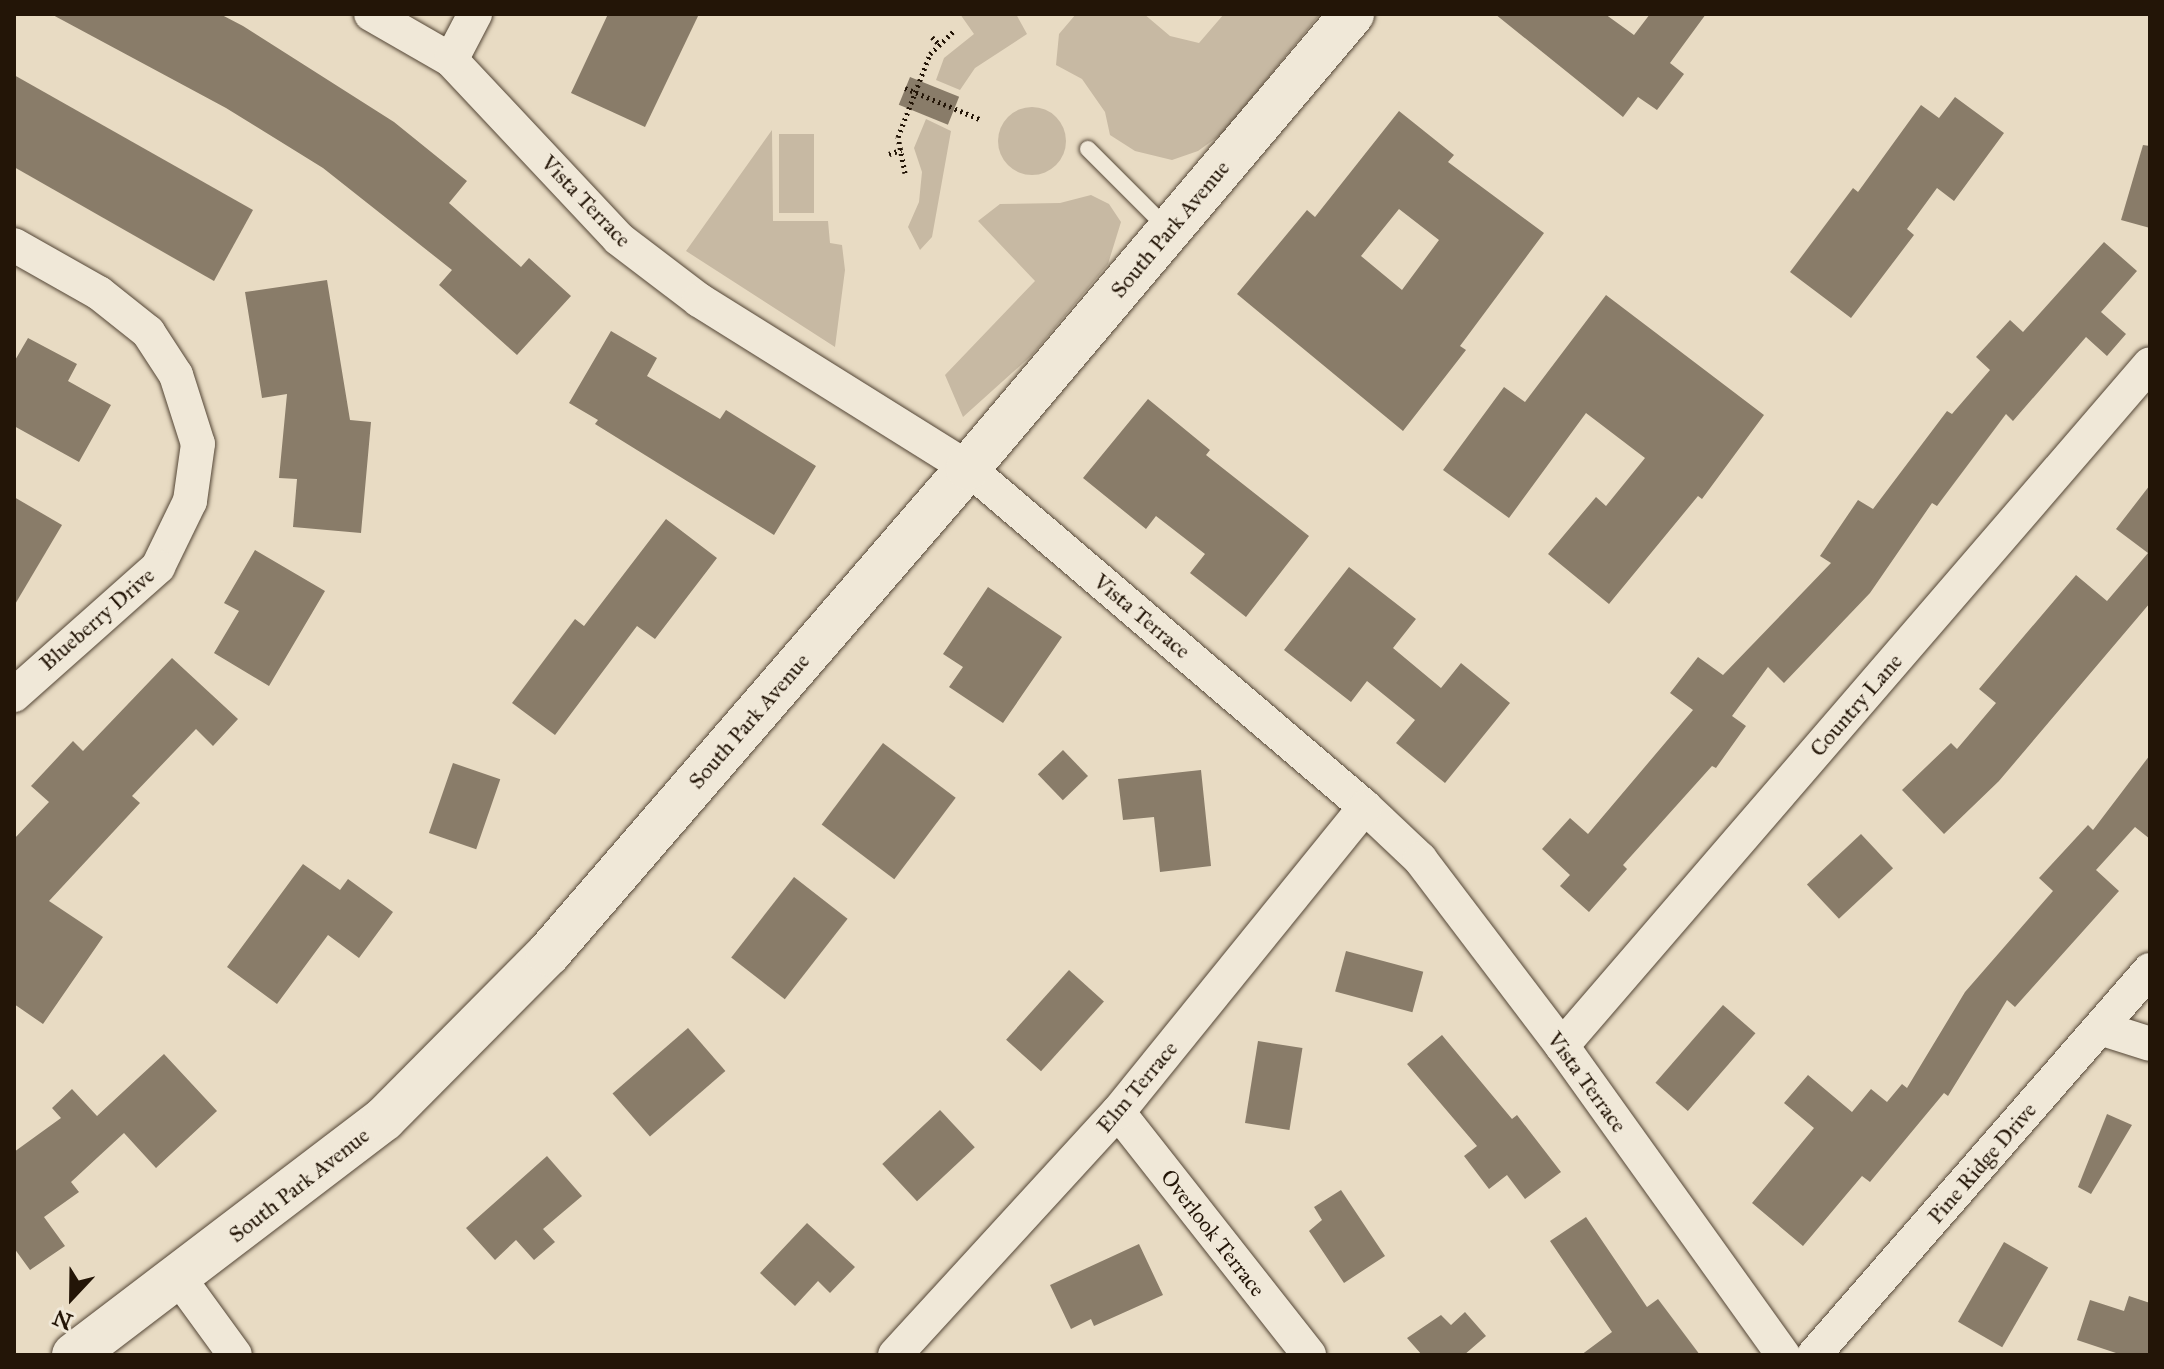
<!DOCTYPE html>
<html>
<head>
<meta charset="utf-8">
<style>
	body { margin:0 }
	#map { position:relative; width:2164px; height:1369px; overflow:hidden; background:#e8dbc3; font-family:"IM FELL Great Primer",serif }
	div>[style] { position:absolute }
	.green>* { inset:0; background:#c7b9a3; transform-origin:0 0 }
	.round { border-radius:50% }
	.building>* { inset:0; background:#897c69; transform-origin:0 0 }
	.path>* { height:5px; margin-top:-2.5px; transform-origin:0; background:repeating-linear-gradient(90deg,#231507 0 2px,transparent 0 6px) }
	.roads { filter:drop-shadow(0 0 2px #544636) drop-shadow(0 0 2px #544636) }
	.lane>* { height:16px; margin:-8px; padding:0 8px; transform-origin:8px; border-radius:8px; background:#f0e8d8 }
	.street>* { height:34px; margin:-17px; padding:0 17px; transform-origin:17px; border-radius:17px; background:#f0e8d8 }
	.secondary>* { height:44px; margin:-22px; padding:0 22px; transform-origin:22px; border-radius:22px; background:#f0e8d8 }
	span { translate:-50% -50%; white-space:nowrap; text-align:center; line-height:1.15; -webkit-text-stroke:6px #f0e8d8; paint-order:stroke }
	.street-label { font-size:22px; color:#231507 }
	.frame { position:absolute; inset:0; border:16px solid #231507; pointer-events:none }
	.north { position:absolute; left:32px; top:1257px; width:80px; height:80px; -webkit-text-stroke:6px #f0e8d8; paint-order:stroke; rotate:202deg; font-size:22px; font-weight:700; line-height:32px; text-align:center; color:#231507 }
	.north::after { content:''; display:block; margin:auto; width:28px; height:36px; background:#231507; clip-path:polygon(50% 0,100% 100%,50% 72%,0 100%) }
</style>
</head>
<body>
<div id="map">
	<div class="green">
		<div style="clip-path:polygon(960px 14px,1016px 14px,1027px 34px,975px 68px,960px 90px,936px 80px,944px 58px,974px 34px)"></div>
		<div style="clip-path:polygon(1076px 14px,1144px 14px,1170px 36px,1199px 43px,1224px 14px,1320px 14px,1223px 133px,1198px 151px,1172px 160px,1135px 151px,1110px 135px,1105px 112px,1082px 79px,1056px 65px,1059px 34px)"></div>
		<div class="round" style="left:998px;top:107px;width:68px;height:68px"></div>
		<div style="clip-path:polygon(926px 119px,951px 131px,932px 237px,920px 250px,908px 227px,919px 202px,922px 172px,914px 148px)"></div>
		<div style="clip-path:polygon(772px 130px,773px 221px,828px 221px,830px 243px,842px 245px,845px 270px,835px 347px,686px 251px)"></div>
		<div style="left:779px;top:134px;width:35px;height:79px"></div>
		<div style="clip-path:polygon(1091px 195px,1109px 204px,1121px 222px,1108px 264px,1032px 355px,963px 417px,945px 375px,1035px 281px,978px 221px,1000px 204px,1060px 203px)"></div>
	</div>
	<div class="building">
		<div style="clip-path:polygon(51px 14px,220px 14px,243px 26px,394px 122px,467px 181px,449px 203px,521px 267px,529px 258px,571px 296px,517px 355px,439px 285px,452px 270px,323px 168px,226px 108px)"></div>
		<div style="clip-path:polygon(608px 14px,699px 14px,645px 127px,571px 93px)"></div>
		<div style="clip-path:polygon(1495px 14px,1605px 14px,1634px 35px,1650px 14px,1706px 14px,1670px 63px,1684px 74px,1657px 110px,1638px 97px,1623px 117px)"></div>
		<div style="clip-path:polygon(14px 75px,253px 210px,214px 281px,14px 167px)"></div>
		<div style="left:910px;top:77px;width:53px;height:30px;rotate:22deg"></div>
		<div style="clip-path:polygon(1955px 97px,2004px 133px,1954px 201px,1937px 188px,1907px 229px,1914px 235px,1851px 318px,1790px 272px,1853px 188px,1858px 192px,1921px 105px,1939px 118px)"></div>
		<div style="clip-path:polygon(evenodd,1399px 111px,1454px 155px,1448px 162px,1544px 233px,1460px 346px,1466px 350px,1403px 431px,1237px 294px,1307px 210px,1315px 217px,1399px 111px,1399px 209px,1439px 240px,1402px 290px,1361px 256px,1399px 209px)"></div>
		<div style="clip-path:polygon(2143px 145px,2150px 146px,2150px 228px,2121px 220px)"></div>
		<div style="clip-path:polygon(2104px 242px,2137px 271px,2101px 312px,2126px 334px,2107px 356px,2086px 337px,2013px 421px,2006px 414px,1937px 506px,1932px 503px,1870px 593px,1784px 683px,1768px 667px,1732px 716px,1746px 726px,1716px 768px,1712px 766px,1623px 865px,1627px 869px,1589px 912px,1560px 886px,1570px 875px,1542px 849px,1570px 818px,1588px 834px,1693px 710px,1670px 693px,1698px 657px,1723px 675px,1831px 563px,1820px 556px,1858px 500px,1873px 509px,1947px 411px,1952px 414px,1990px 370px,1976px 357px,2010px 320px,2023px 332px)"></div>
		<div style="clip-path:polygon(327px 280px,350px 420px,371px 422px,361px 533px,293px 527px,297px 479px,279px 478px,287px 394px,262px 398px,245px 292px)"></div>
		<div style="clip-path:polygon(1606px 295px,1764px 415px,1702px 499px,1698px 496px,1609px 604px,1548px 554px,1596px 497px,1606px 506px,1645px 458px,1586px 413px,1509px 518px,1443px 470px,1504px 387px,1525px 402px)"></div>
		<div style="clip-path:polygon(611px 331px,657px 358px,647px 376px,720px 419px,726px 410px,816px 466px,774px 535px,595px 424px,598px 420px,569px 403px)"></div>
		<div style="clip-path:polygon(28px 338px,77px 364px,68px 381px,111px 405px,79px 462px,14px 426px,14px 362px)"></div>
		<div style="clip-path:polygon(1148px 399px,1210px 450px,1206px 455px,1309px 536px,1246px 617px,1190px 573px,1205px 554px,1156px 516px,1146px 529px,1083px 478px)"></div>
		<div style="clip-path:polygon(2150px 485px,2150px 603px,1999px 781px,1944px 834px,1902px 790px,1951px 743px,1957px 749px,1996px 703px,1979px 689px,2076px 575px,2107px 601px,2148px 553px,2116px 529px)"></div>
		<div style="clip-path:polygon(14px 497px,62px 525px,14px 606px)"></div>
		<div style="clip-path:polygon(666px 519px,717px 558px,655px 639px,637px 626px,555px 735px,512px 703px,575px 619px,584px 626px)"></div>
		<div style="clip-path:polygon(255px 550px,325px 591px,269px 686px,214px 653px,239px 611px,224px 603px)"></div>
		<div style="clip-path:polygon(1349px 567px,1416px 619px,1393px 648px,1441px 688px,1461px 663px,1510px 703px,1445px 783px,1396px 743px,1415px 720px,1367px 681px,1351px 702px,1284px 650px)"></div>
		<div style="clip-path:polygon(988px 587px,1062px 637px,1003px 723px,949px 687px,963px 667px,943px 654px)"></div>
		<div style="clip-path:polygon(172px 658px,238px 719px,213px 746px,196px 729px,132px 796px,140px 803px,49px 901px,103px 937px,43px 1024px,14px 1004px,14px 839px,49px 802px,31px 786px,73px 741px,83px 751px)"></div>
		<div style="left:883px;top:743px;width:91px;height:102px;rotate:37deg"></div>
		<div style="left:1063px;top:750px;width:36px;height:35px;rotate:46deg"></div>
		<div style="clip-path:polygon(2150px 755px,2150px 839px,2135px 827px,2096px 870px,2119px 891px,2015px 1007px,2007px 1000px,1948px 1096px,1944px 1093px,1870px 1182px,1862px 1176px,1803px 1246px,1752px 1203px,1814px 1128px,1784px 1103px,1808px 1075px,1852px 1112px,1871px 1089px,1887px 1102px,1902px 1084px,1907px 1088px,1965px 992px,2053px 891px,2039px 878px,2088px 825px,2093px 830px)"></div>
		<div style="left:453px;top:763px;width:50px;height:74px;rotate:19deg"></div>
		<div style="clip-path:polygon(1201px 770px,1211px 866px,1160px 872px,1154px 817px,1123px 820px,1118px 779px)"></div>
		<div style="left:1861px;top:834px;width:47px;height:74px;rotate:47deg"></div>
		<div style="clip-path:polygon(303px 864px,340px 890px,348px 879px,393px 912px,359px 958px,328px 935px,277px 1004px,227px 967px)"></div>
		<div style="left:794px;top:877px;width:68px;height:102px;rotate:38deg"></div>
		<div style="left:1346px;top:951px;width:80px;height:42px;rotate:15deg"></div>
		<div style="left:1069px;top:970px;width:47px;height:94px;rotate:42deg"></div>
		<div style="left:1723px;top:1005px;width:43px;height:103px;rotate:41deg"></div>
		<div style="left:688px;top:1028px;width:57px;height:100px;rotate:49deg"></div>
		<div style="clip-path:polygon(1442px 1035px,1512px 1119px,1517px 1115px,1561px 1172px,1525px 1199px,1507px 1175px,1489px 1189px,1464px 1156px,1477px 1146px,1407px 1064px)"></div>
		<div style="left:1258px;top:1041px;width:45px;height:83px;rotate:9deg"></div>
		<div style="clip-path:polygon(164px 1054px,217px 1111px,156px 1168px,124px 1133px,71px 1182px,79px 1192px,44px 1217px,65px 1246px,30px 1270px,14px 1248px,14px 1152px,61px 1118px,52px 1108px,72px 1089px,97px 1116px)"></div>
		<div style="left:940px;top:1110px;width:51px;height:79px;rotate:47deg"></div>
		<div style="clip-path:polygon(2107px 1114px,2132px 1125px,2091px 1194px,2078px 1187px)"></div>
		<div style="clip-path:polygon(547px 1156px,582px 1196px,543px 1229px,555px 1242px,534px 1260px,516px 1240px,495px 1260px,466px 1228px)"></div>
		<div style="clip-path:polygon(1341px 1190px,1385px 1256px,1344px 1283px,1309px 1231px,1322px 1220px,1314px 1207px)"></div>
		<div style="clip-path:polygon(1586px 1217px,1647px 1307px,1658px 1299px,1700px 1355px,1581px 1355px,1612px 1332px,1550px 1241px)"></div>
		<div style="clip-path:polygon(807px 1223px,855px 1267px,830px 1293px,818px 1281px,795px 1306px,760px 1273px)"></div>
		<div style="left:2004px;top:1242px;width:51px;height:92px;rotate:30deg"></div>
		<div style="clip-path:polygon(1139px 1244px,1163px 1295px,1094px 1326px,1091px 1319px,1071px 1329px,1050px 1285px)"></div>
		<div style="clip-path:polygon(2129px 1296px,2150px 1303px,2150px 1355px,2122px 1355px,2077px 1340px,2090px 1300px,2124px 1311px)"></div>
		<div style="clip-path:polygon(1465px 1312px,1486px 1336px,1464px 1355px,1422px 1355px,1407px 1338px,1441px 1315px,1451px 1325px)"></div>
	</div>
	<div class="path">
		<div style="left:932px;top:37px;width:11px;rotate:45deg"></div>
		<div style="left:905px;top:88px;width:83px;rotate:22.6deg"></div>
		<div style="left:889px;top:154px;width:13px;rotate:-18deg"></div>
		<div style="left:905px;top:173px;width:37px;rotate:-101deg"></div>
		<div style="left:898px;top:137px;width:89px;rotate:-68.9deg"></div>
		<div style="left:930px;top:54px;width:33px;rotate:-44deg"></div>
	</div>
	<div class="roads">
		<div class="lane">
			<div style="left:1088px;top:149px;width:113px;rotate:45deg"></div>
		</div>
		<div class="street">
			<div style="left:371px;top:14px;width:92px;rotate:29.9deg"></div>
			<div style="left:451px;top:60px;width:245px;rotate:46.8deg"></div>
			<div style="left:619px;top:239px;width:101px;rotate:37.3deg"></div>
			<div style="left:699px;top:300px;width:317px;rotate:32deg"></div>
			<div style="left:968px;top:468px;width:522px;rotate:40.49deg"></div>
			<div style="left:1365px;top:807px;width:76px;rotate:43.4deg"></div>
			<div style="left:1420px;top:859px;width:235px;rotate:52.8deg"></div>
			<div style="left:1562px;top:1046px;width:380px;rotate:54.4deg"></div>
			<div style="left:451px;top:60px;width:52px;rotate:-62.4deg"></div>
			<div style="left:14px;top:245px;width:98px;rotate:29.5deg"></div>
			<div style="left:99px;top:293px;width:63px;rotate:38.5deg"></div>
			<div style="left:148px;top:332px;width:51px;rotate:56.9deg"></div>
			<div style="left:176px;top:375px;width:72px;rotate:72.3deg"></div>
			<div style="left:198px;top:444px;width:58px;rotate:98deg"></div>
			<div style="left:190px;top:501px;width:73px;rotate:115.9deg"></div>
			<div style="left:158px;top:567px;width:193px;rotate:138.4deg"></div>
			<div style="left:2100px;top:1028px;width:52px;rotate:17.7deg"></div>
			<div style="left:1562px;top:1046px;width:900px;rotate:-49.23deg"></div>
			<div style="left:1118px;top:1112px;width:309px;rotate:51.8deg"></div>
			<div style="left:179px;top:1278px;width:95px;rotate:54deg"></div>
			<div style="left:895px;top:1355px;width:330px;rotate:-47.5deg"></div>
			<div style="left:1118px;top:1112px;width:392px;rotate:-51deg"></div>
			<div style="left:1814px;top:1355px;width:511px;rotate:-48.89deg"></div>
		</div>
		<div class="secondary">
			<div style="left:74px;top:1355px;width:390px;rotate:-37.3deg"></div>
			<div style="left:384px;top:1119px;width:233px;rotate:-45.2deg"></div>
			<div style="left:548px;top:954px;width:642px;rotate:-49.17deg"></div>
			<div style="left:968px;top:468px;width:595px;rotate:-49.77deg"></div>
		</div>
	</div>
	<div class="street-label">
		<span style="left:586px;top:201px;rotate:46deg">Vista Terrace</span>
		<span style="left:1170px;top:229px;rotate:-50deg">South Park Avenue</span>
		<span style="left:1142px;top:616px;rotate:40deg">Vista Terrace</span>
		<span style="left:97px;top:619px;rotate:-41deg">Blueberry Drive</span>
		<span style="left:1856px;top:705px;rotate:-49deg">Country Lane</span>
		<span style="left:749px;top:721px;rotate:-49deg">South Park Avenue</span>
		<span style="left:1587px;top:1082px;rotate:54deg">Vista Terrace</span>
		<span style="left:1137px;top:1087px;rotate:-50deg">Elm Terrace</span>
		<span style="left:1982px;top:1163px;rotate:-49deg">Pine Ridge Drive</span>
		<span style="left:299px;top:1185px;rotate:-38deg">South Park Avenue</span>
		<span style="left:1213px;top:1233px;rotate:52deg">Overlook Terrace</span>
	</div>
	<div class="frame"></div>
	<div class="north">N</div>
</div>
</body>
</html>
